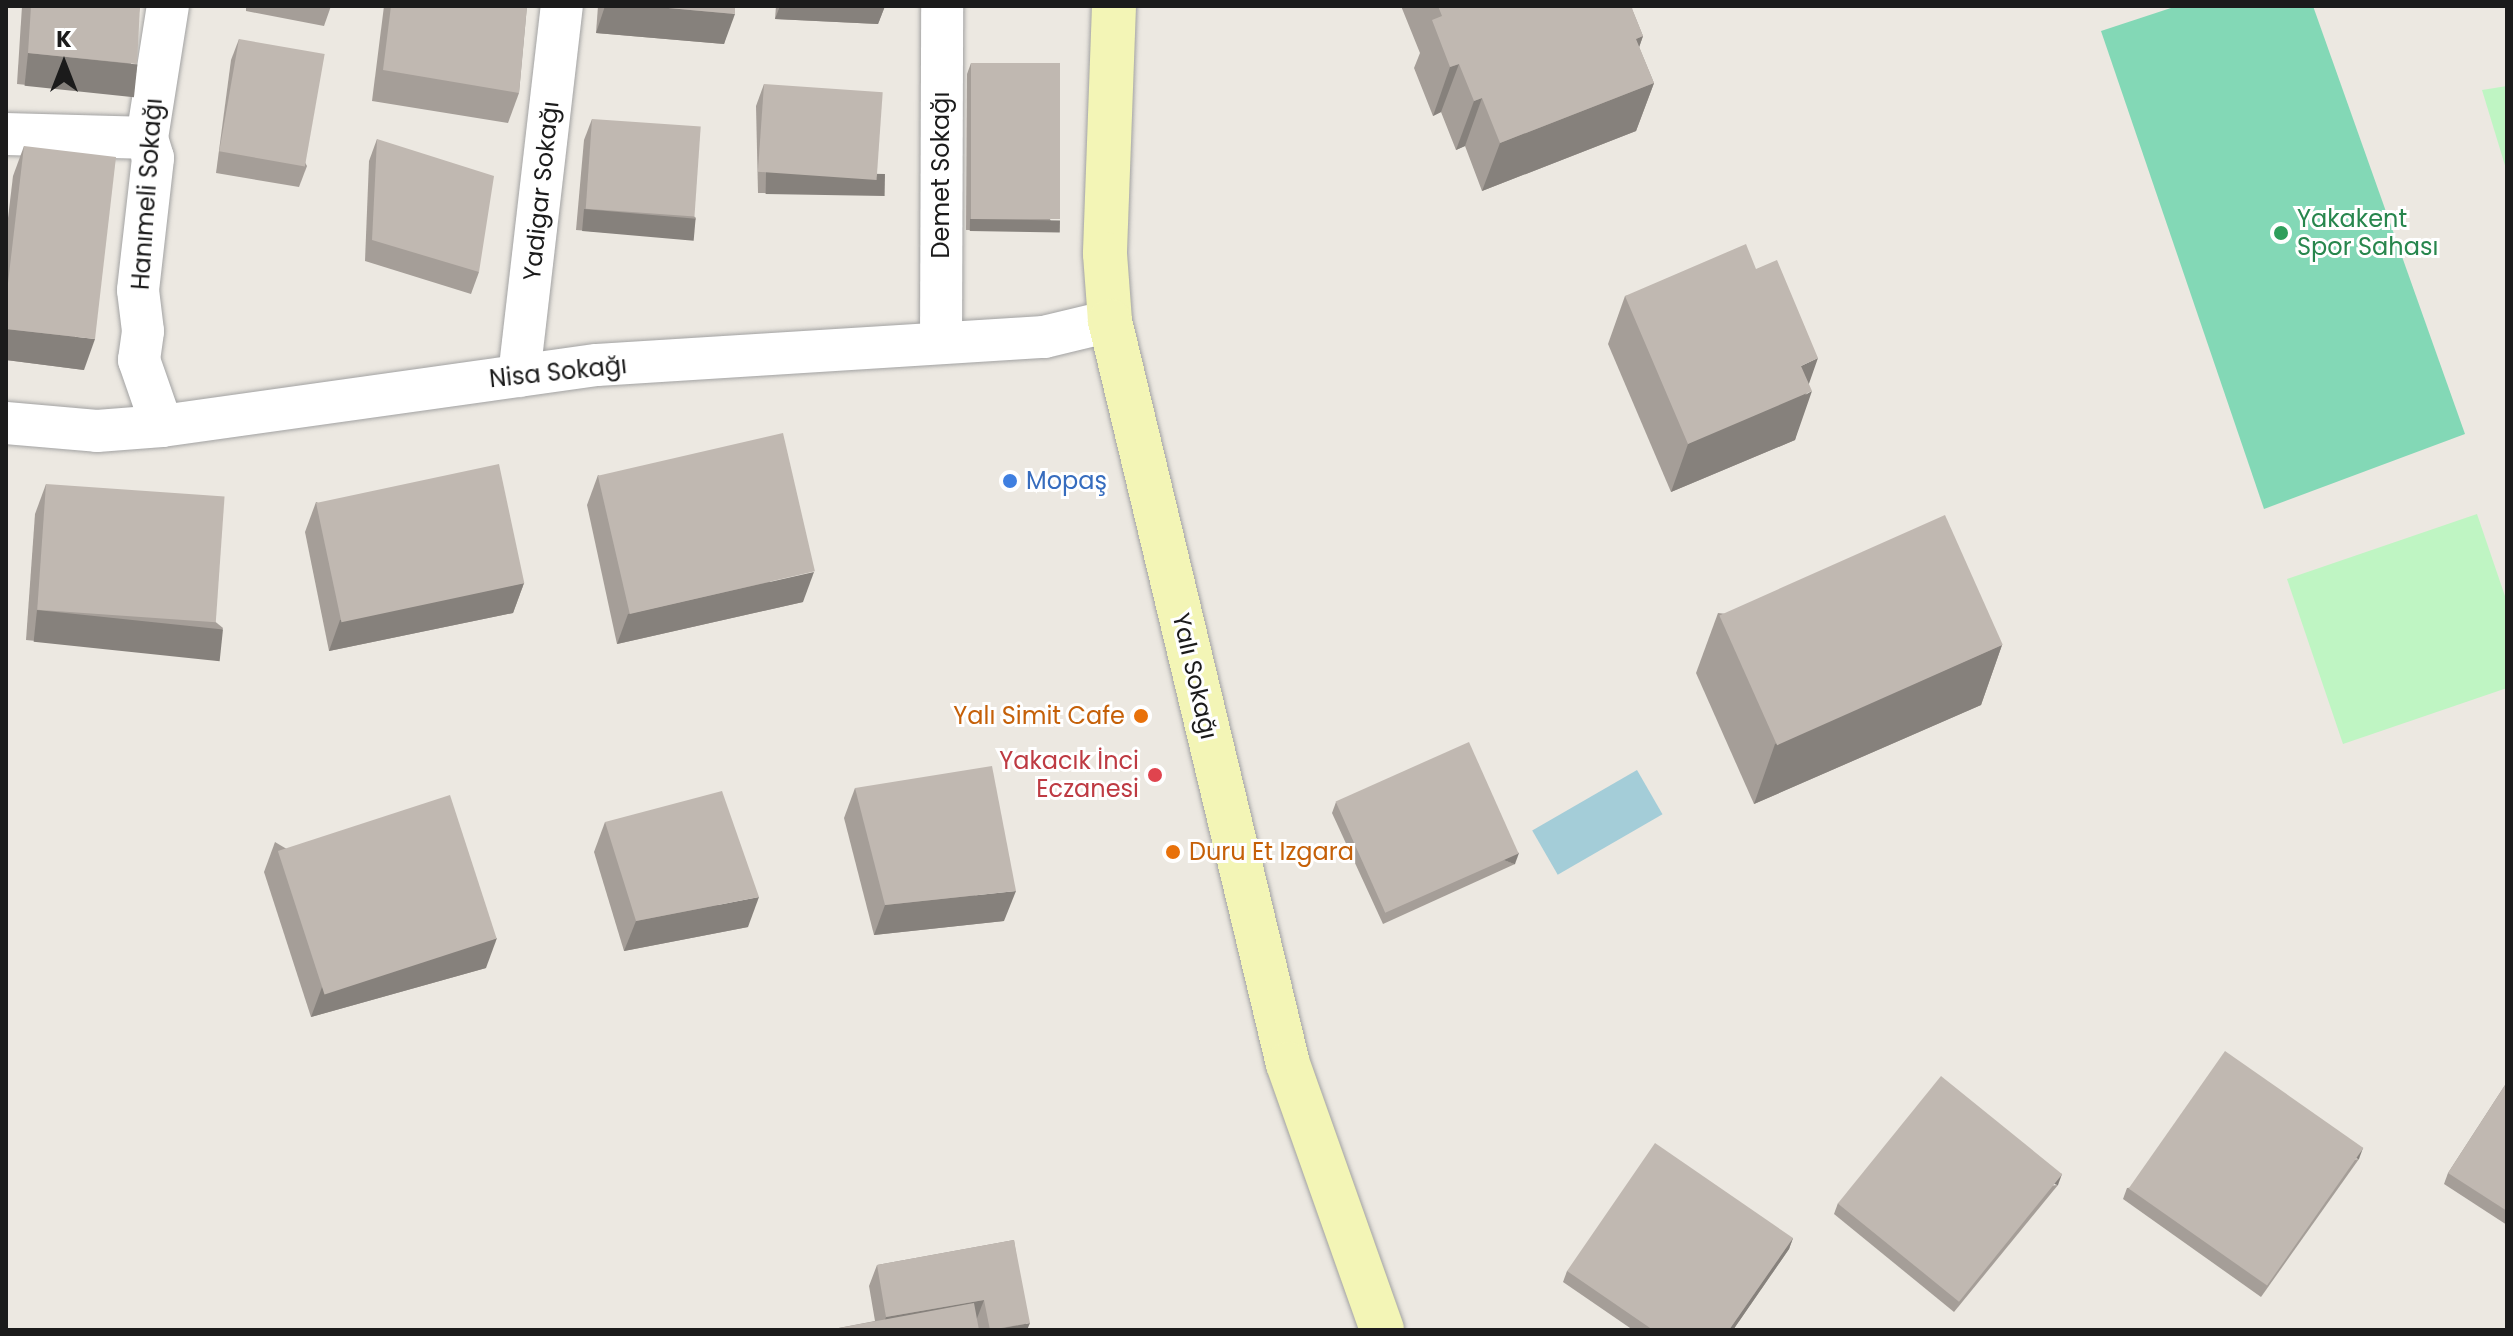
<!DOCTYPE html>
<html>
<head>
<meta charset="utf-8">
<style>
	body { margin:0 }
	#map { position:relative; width:2513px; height:1336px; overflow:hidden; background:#ece8e1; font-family:Poppins,sans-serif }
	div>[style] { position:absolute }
	.park>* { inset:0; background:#bff5c3 }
	.pitch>* { inset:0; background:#83d8b6 }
	.water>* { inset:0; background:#a4cdd8; transform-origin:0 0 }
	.roads { filter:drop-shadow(0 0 2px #a2a2a2) drop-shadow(0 0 2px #a2a2a2) }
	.street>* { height:42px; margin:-21px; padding:0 21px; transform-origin:21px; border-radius:21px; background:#fff }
	.secondary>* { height:44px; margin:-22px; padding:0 22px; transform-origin:22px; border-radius:22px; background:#f3f5b6 }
	.wall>* { inset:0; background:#a59e98 }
	.shaded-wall>* { inset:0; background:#86817c; transform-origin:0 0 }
	.building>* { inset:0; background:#c0b8b1; transform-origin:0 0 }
	.dots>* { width:22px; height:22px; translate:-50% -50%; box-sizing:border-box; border:4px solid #fff; border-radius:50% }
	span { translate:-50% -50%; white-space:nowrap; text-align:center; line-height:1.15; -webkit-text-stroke:6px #fff; paint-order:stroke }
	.street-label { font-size:24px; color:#1b1b1b }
	.leisure-label { font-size:24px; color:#27864d }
	.left { translate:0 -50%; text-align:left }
	.shop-label { font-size:24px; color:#366cbe }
	.food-label { font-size:24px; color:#c56008 }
	.right { translate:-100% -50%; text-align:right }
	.health-label { font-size:24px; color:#be3a42 }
	.frame { position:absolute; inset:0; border:8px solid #1b1b1b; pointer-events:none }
	.north { position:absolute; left:24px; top:24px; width:80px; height:80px; -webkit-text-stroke:6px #fff; paint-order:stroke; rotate:0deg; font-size:22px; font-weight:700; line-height:32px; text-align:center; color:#1b1b1b }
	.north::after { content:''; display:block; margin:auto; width:28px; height:36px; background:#1b1b1b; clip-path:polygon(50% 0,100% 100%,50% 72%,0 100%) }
</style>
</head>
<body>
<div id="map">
	<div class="park">
		<div style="clip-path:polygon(2507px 86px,2507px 172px,2482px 90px)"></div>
		<div style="clip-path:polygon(2477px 514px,2507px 602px,2507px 688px,2343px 744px,2287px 579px)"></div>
	</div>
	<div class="pitch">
		<div style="clip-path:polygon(2177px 6px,2313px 6px,2465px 434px,2264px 509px,2101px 31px)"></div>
	</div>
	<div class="water">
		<div style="left:1637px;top:770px;width:51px;height:121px;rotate:60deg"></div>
	</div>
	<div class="roads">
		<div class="street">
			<div style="left:6px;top:134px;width:141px;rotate:1.6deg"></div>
			<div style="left:941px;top:343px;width:337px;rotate:-89.8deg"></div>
			<div style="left:519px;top:376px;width:372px;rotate:-83.4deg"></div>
			<div style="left:6px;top:423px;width:91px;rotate:5deg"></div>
			<div style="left:97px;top:431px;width:65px;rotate:-4.4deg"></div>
			<div style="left:162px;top:426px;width:439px;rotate:-8deg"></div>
			<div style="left:597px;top:365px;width:448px;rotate:-3.6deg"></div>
			<div style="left:1044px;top:337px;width:68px;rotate:-13.6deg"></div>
			<div style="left:162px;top:426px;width:70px;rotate:-109.2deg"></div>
			<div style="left:139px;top:360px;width:29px;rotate:-82deg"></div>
			<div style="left:143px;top:331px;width:41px;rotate:-97deg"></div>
			<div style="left:138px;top:290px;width:133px;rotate:-83.5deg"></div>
			<div style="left:153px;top:158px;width:21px;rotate:-107deg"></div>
			<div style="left:147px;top:138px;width:134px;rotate:-81deg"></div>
		</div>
		<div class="secondary">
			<div style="left:1114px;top:6px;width:248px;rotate:92.1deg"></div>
			<div style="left:1105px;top:254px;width:67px;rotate:85.7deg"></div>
			<div style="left:1110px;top:321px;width:764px;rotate:76.53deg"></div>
			<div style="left:1288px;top:1064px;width:282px;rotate:70.5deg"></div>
		</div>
	</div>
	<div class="wall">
		<div style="clip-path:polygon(22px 6px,140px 6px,126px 95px,17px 84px)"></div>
		<div style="clip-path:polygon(246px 6px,331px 6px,324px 26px,246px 11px)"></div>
		<div style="clip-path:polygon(384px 6px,527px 6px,519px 93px,508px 123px,372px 101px)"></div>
		<div style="clip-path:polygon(598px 6px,735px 6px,724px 44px,596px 33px)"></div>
		<div style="clip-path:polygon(776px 6px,885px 6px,878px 24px,775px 19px)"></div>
		<div style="clip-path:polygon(1401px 6px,1633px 6px,1632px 9px,1643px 36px,1639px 47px,1654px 83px,1636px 131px,1482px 191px,1465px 146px,1456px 150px,1441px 112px,1433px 116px,1414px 68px,1420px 53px)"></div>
		<div style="clip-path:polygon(239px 39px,307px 166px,299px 187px,216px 173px,231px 60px)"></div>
		<div style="clip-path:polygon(971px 63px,1056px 231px,966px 230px,967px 74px)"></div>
		<div style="clip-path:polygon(764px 84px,877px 195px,758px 193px,756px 106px)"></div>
		<div style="clip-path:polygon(592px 119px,696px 218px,688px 239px,576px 230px,584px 140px)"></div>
		<div style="clip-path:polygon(377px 139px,479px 272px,471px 294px,365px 261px,369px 161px)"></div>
		<div style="clip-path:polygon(24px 146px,84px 370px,6px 360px,6px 235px,13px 176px)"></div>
		<div style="clip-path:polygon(1756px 269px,1809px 384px,1795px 440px,1671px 492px,1608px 344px,1625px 296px)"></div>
		<div style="clip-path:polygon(598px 475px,803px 602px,617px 644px,587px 505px)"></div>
		<div style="clip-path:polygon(46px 484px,223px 628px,212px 658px,26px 640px,35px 514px)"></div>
		<div style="clip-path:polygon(316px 502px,524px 583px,513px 613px,329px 651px,305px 532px)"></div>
		<div style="clip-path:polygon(1718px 613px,2002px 645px,1981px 705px,1754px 804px,1696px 673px)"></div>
		<div style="clip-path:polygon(855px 788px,1004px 921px,874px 935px,844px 818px)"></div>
		<div style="clip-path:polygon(1336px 802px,1515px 864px,1383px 924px,1332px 813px)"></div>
		<div style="clip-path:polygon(605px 822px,748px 927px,624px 951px,594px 852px)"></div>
		<div style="clip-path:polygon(275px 842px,486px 968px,311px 1017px,264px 872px)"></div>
		<div style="clip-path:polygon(2507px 1082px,2507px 1225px,2444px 1184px,2448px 1173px)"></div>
		<div style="clip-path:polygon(2359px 1159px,2261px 1297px,2123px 1199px,2127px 1188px)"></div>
		<div style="clip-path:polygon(2058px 1185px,1954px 1312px,1834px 1214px,1838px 1203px)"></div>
		<div style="clip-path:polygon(1793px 1238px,1789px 1249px,1733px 1330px,1633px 1330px,1563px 1282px,1567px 1271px)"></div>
		<div style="clip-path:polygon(1014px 1240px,1027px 1330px,828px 1330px,875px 1321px,869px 1286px,877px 1265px)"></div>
	</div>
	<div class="shaded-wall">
		<div style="clip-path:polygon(605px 6px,646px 6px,735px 14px,724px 44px,596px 33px)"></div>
		<div style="clip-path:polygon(780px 6px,885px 6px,878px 24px,775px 19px)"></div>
		<div style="clip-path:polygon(1643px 36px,1626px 85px,1636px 39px)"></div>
		<div style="left:28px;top:53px;width:110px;height:33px;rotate:6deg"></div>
		<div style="clip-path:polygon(1459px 64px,1441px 112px,1433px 116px,1450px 67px)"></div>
		<div style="clip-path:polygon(1654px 83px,1636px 131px,1482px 191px,1500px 143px)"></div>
		<div style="clip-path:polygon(1482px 98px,1465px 146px,1456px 150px,1474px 101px)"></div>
		<div style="left:766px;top:172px;width:119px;height:22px;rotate:1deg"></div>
		<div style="left:584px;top:209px;width:112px;height:22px;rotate:5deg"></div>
		<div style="left:970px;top:219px;width:90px;height:12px;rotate:1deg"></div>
		<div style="clip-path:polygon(6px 329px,95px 339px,84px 370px,6px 360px)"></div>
		<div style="clip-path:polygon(1818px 358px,1805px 395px,1812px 391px,1795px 440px,1671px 492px,1688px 444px,1801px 366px)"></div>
		<div style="clip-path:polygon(814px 572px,803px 602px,617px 644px,628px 614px)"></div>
		<div style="clip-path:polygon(524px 583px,513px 613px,329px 651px,340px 620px)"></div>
		<div style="left:37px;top:610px;width:187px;height:32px;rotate:6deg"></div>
		<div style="clip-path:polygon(2002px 645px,1981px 705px,1754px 804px,1775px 744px)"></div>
		<div style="left:1519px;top:853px;width:12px;height:145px;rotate:110deg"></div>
		<div style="clip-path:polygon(1016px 891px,1004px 921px,874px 935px,885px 905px)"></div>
		<div style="clip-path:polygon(759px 897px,748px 927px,624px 951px,636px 921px)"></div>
		<div style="clip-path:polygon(497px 938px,486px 968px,311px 1017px,322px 987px)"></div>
		<div style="left:2363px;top:1148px;width:12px;height:169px;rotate:110deg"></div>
		<div style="left:2062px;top:1174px;width:12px;height:164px;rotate:110deg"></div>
		<div style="clip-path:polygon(1793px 1238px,1789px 1249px,1733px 1330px,1729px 1330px)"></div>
		<div style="clip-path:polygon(984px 1300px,976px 1321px,882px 1330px,886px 1317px)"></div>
		<div style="clip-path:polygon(1030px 1323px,1027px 1330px,994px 1330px)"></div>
	</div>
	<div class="building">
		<div style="clip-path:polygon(31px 6px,140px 6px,137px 64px,28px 53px)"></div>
		<div style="clip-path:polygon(391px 6px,527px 6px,519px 93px,383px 70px)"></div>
		<div style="clip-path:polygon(646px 6px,735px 6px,735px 14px)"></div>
		<div style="clip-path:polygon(1438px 6px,1631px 6px,1643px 36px,1636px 39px,1654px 83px,1500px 143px,1482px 98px,1474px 101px,1459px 64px,1450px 67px,1432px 20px,1442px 16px)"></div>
		<div style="left:239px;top:39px;width:87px;height:114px;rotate:10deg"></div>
		<div style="left:971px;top:63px;width:89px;height:156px"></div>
		<div style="left:764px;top:84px;width:119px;height:88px;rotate:4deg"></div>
		<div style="left:592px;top:119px;width:109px;height:90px;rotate:4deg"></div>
		<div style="clip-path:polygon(377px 139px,494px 176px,479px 272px,372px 240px)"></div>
		<div style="clip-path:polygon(24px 146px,116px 157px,95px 339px,6px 329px,6px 300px)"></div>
		<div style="clip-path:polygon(1746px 244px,1756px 269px,1777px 260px,1818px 358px,1801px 366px,1812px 391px,1688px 444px,1625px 296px)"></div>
		<div style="left:783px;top:433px;width:142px;height:190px;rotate:77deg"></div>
		<div style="left:499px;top:464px;width:122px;height:187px;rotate:78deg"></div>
		<div style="left:46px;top:484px;width:179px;height:126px;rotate:4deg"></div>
		<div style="left:1945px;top:515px;width:142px;height:247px;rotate:66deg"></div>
		<div style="left:1469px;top:742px;width:122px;height:146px;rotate:66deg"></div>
		<div style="clip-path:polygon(992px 766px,1016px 891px,885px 905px,855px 788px)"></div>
		<div style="clip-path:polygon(722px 791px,759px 897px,636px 921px,605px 822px)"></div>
		<div style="left:450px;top:795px;width:151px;height:181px;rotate:72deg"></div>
		<div style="left:2225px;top:1051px;width:169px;height:168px;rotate:35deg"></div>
		<div style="left:1941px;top:1076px;width:156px;height:164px;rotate:39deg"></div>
		<div style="clip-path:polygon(2507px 1082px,2507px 1211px,2448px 1173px)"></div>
		<div style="clip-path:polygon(1655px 1143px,1793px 1238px,1729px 1330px,1653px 1330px,1567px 1271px)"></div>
		<div style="clip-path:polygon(1014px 1240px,1030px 1323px,990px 1330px,984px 1300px,886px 1317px,877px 1265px)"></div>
		<div style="clip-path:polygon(974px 1303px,979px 1330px,828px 1330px)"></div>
	</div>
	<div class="dots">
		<div style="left:2281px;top:233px;background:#2e9e5b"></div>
		<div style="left:1010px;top:481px;background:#3f7fe0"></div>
		<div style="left:1141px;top:716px;background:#e8710a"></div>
		<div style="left:1155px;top:775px;background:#e0444e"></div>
		<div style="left:1173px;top:852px;background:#e8710a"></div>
	</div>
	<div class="street-label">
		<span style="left:941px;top:175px;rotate:-90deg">Demet Sokağı</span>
		<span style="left:541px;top:191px;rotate:-84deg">Yadigar Sokağı</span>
		<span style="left:147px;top:194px;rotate:-86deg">Hanımeli Sokağı</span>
		<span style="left:558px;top:372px;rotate:-6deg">Nisa Sokağı</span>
		<span style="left:1195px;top:676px;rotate:77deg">Yalı Sokağı</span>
	</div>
	<div class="leisure-label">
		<span class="left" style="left:2297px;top:233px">Yakakent<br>Spor Sahası</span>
	</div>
	<div class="shop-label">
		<span class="left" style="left:1026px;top:481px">Mopaş</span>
	</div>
	<div class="food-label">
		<span class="right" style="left:1125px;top:716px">Yalı Simit Cafe</span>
		<span class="left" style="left:1189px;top:852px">Duru Et Izgara</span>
	</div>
	<div class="health-label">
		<span class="right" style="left:1139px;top:775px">Yakacık İnci<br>Eczanesi</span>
	</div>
	<div class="frame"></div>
	<div class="north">K</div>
</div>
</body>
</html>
